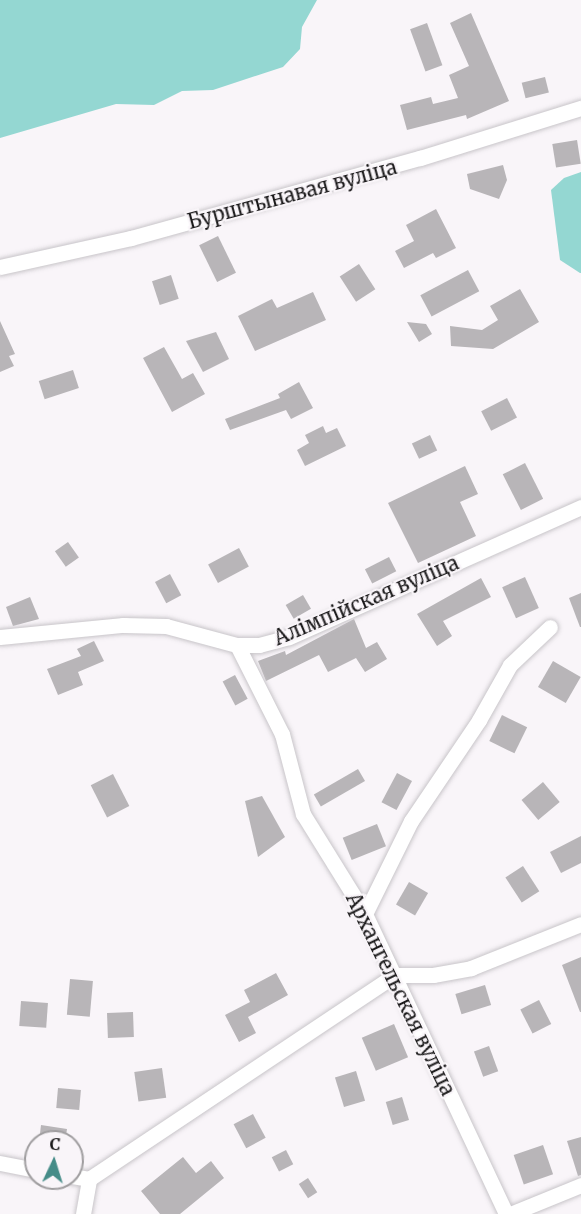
<!DOCTYPE html>
<html>
<head>
<meta charset="utf-8">
<style>
	body { margin:0 }
	#map { position:relative; width:581px; height:1214px; overflow:hidden; background:#f9f5f9; font-family:Merriweather,serif }
	div>[style] { position:absolute }
	.water>* { inset:0; background:#94d7d2 }
	.building>* { inset:0; background:#b8b5b8; transform-origin:0 0 }
	.roads { filter:drop-shadow(0 0 2px #c8c5c9) drop-shadow(0 0 2px #c8c5c9) }
	.minor>* { height:15px; margin:-7.5px; padding:0 7.5px; transform-origin:7.5px; border-radius:7.5px; background:#fff }
	span { translate:-50% -50%; white-space:nowrap; text-align:center; line-height:1.15; -webkit-text-stroke:4.5px #f9f5f9; paint-order:stroke }
	.street-label { font-size:20px; color:#191819 }
	.north { position:absolute; left:24px; top:1130px; width:60px; height:60px; box-sizing:border-box; background:#f9f5f9; border:2px solid #9f9d9f; border-radius:50%; rotate:4deg; font-size:16px; font-weight:700; line-height:24px; text-align:center; color:#191819 }
	.north::after { content:''; display:block; margin:auto; width:21px; height:27px; background:#458c88; clip-path:polygon(50% 0,100% 100%,50% 72%,0 100%) }
</style>
</head>
<body>
<div id="map">
	<div class="water">
		<div style="clip-path:polygon(0 0,317px 0,302px 27px,300px 49px,283px 67px,213px 90px,182px 91px,154px 105px,116px 104px,0 138px)"></div>
		<div style="clip-path:polygon(581px 172px,581px 273px,580px 273px,560px 260px,551px 190px,564px 178px)"></div>
	</div>
	<div class="building">
		<div style="clip-path:polygon(471px 13px,509px 101px,467px 119px,466px 115px,407px 130px,400px 105px,431px 97px,433px 104px,458px 98px,449px 75px,469px 66px,450px 23px)"></div>
		<div style="left:427px;top:23px;width:45px;height:18px;rotate:70deg"></div>
		<div style="left:545px;top:77px;width:16px;height:24px;rotate:76deg"></div>
		<div style="left:577px;top:140px;width:24px;height:25px;rotate:81deg"></div>
		<div style="clip-path:polygon(503px 165px,507px 180px,499px 199px,470px 189px,467px 174px)"></div>
		<div style="clip-path:polygon(436px 209px,456px 248px,436px 258px,433px 253px,404px 268px,395px 251px,414px 241px,406px 225px)"></div>
		<div style="left:218px;top:236px;width:41px;height:21px;rotate:64deg"></div>
		<div style="left:359px;top:264px;width:30px;height:23px;rotate:57deg"></div>
		<div style="left:468px;top:270px;width:24px;height:54px;rotate:62deg"></div>
		<div style="left:171px;top:275px;width:25px;height:20px;rotate:72deg"></div>
		<div style="clip-path:polygon(520px 289px,539px 322px,493px 349px,451px 346px,450px 326px,482px 330px,498px 320px,490px 306px)"></div>
		<div style="clip-path:polygon(313px 292px,326px 320px,255px 351px,238px 316px,272px 299px,277px 308px)"></div>
		<div style="clip-path:polygon(0 321px,15px 354px,9px 356px,14px 366px,0 372px)"></div>
		<div style="clip-path:polygon(407px 322px,426px 324px,432px 334px,419px 342px)"></div>
		<div style="clip-path:polygon(216px 332px,229px 359px,203px 372px,186px 341px)"></div>
		<div style="clip-path:polygon(164px 347px,182px 379px,193px 373px,205px 394px,172px 412px,143px 358px)"></div>
		<div style="left:73px;top:370px;width:19px;height:36px;rotate:72deg"></div>
		<div style="clip-path:polygon(299px 382px,313px 408px,291px 419px,286px 410px,230px 430px,225px 419px,280px 398px,278px 394px)"></div>
		<div style="left:507px;top:398px;width:22px;height:29px;rotate:63deg"></div>
		<div style="clip-path:polygon(323px 426px,326px 433px,337px 428px,346px 446px,305px 466px,297px 450px,309px 443px,305px 435px)"></div>
		<div style="left:430px;top:435px;width:17px;height:20px;rotate:65deg"></div>
		<div style="left:525px;top:463px;width:40px;height:25px;rotate:63deg"></div>
		<div style="clip-path:polygon(465px 466px,478px 494px,460px 502px,476px 536px,418px 563px,388px 503px)"></div>
		<div style="left:68px;top:542px;width:19px;height:16px;rotate:55deg"></div>
		<div style="left:239px;top:548px;width:21px;height:35px;rotate:62deg"></div>
		<div style="left:389px;top:557px;width:16px;height:27px;rotate:63deg"></div>
		<div style="left:170px;top:574px;width:24px;height:17px;rotate:62deg"></div>
		<div style="left:525px;top:577px;width:34px;height:25px;rotate:66deg"></div>
		<div style="clip-path:polygon(481px 578px,491px 597px,443px 621px,452px 636px,437px 646px,417px 614px)"></div>
		<div style="clip-path:polygon(581px 593px,581px 627px,580px 627px,569px 598px)"></div>
		<div style="left:303px;top:595px;width:16px;height:20px;rotate:60deg"></div>
		<div style="clip-path:polygon(30px 597px,39px 619px,13px 626px,6px 607px)"></div>
		<div style="clip-path:polygon(354px 619px,366px 648px,377px 642px,387px 659px,365px 672px,356px 658px,328px 672px,319px 655px,266px 681px,258px 661px,285px 651px,286px 655px)"></div>
		<div style="clip-path:polygon(94px 641px,104px 661px,78px 672px,83px 685px,58px 695px,47px 669px,81px 656px,77px 649px)"></div>
		<div style="left:553px;top:661px;width:32px;height:30px;rotate:30deg"></div>
		<div style="left:235px;top:675px;width:27px;height:14px;rotate:62deg"></div>
		<div style="left:502px;top:715px;width:28px;height:29px;rotate:26deg"></div>
		<div style="left:358px;top:769px;width:14px;height:51px;rotate:60deg"></div>
		<div style="left:397px;top:773px;width:17px;height:33px;rotate:28deg"></div>
		<div style="left:113px;top:774px;width:36px;height:25px;rotate:63deg"></div>
		<div style="left:543px;top:782px;width:26px;height:28px;rotate:50deg"></div>
		<div style="clip-path:polygon(262px 796px,285px 837px,258px 857px,245px 801px)"></div>
		<div style="left:377px;top:824px;width:24px;height:37px;rotate:68deg"></div>
		<div style="clip-path:polygon(581px 836px,581px 863px,561px 873px,550px 852px)"></div>
		<div style="left:523px;top:866px;width:30px;height:21px;rotate:57deg"></div>
		<div style="left:409px;top:882px;width:22px;height:26px;rotate:30deg"></div>
		<div style="clip-path:polygon(581px 957px,581px 1012px,580px 1012px,562px 965px)"></div>
		<div style="clip-path:polygon(276px 973px,288px 995px,248px 1017px,256px 1033px,239px 1042px,225px 1015px,250px 1002px,244px 990px)"></div>
		<div style="left:70px;top:979px;width:23px;height:36px;rotate:5deg"></div>
		<div style="left:485px;top:985px;width:21px;height:31px;rotate:73deg"></div>
		<div style="left:539px;top:1000px;width:27px;height:21px;rotate:63deg"></div>
		<div style="left:21px;top:1001px;width:27px;height:25px;rotate:4deg"></div>
		<div style="left:133px;top:1012px;width:25px;height:26px;rotate:88deg"></div>
		<div style="left:394px;top:1024px;width:36px;height:35px;rotate:67deg"></div>
		<div style="left:489px;top:1046px;width:27px;height:16px;rotate:70deg"></div>
		<div style="left:162px;top:1068px;width:30px;height:28px;rotate:82deg"></div>
		<div style="left:356px;top:1071px;width:31px;height:22px;rotate:73deg"></div>
		<div style="left:58px;top:1088px;width:23px;height:20px;rotate:5deg"></div>
		<div style="left:402px;top:1097px;width:24px;height:17px;rotate:73deg"></div>
		<div style="left:253px;top:1114px;width:27px;height:22px;rotate:62deg"></div>
		<div style="clip-path:polygon(41px 1125px,67px 1129px,65px 1142px,39px 1142px)"></div>
		<div style="clip-path:polygon(581px 1137px,581px 1175px,578px 1176px,567px 1141px)"></div>
		<div style="left:543px;top:1145px;width:31px;height:31px;rotate:71deg"></div>
		<div style="left:286px;top:1150px;width:16px;height:16px;rotate:63deg"></div>
		<div style="clip-path:polygon(183px 1157px,196px 1173px,211px 1161px,224px 1178px,180px 1214px,160px 1214px,141px 1191px)"></div>
		<div style="left:308px;top:1178px;width:17px;height:11px;rotate:57deg"></div>
	</div>
	<div class="roads">
		<div class="minor">
			<div style="left:0;top:267px;width:134px;rotate:-12.5deg"></div>
			<div style="left:131px;top:238px;width:300px;rotate:-15.5deg"></div>
			<div style="left:420px;top:158px;width:169px;rotate:-17.3deg"></div>
			<div style="left:0;top:637px;width:124px;rotate:-5.6deg"></div>
			<div style="left:123px;top:625px;width:43px;rotate:1.3deg"></div>
			<div style="left:166px;top:626px;width:73px;rotate:15deg"></div>
			<div style="left:237px;top:645px;width:22px"></div>
			<div style="left:259px;top:645px;width:31px;rotate:-15deg"></div>
			<div style="left:289px;top:637px;width:320px;rotate:-24deg"></div>
			<div style="left:237px;top:645px;width:100px;rotate:63.2deg"></div>
			<div style="left:282px;top:734px;width:83px;rotate:75.3deg"></div>
			<div style="left:303px;top:814px;width:118px;rotate:58.2deg"></div>
			<div style="left:365px;top:914px;width:331px;rotate:64.8deg"></div>
			<div style="left:365px;top:914px;width:104px;rotate:-63.7deg"></div>
			<div style="left:411px;top:821px;width:122px;rotate:-56deg"></div>
			<div style="left:479px;top:720px;width:63px;rotate:-60.6deg"></div>
			<div style="left:510px;top:665px;width:55px;rotate:-43.5deg"></div>
			<div style="left:0;top:1163px;width:37px;rotate:11deg"></div>
			<div style="left:72px;top:1176px;width:17px;rotate:10deg"></div>
			<div style="left:89px;top:1179px;width:368px;rotate:-33.7deg"></div>
			<div style="left:395px;top:975px;width:38px"></div>
			<div style="left:433px;top:975px;width:39px;rotate:-10deg"></div>
			<div style="left:471px;top:968px;width:118px;rotate:-21.8deg"></div>
			<div style="left:83px;top:1214px;width:36px;rotate:-80deg"></div>
			<div style="left:510px;top:1214px;width:77px;rotate:-22.2deg"></div>
		</div>
	</div>
	<div class="street-label">
		<span style="left:292px;top:194px;rotate:-15deg">Бурштынавая вуліца</span>
		<span style="left:366px;top:600px;rotate:-23deg">Алімпійская вуліца</span>
		<span style="left:401px;top:994px;rotate:64deg">Архангельская вуліца</span>
	</div>
	<div class="north">С</div>
</div>
</body>
</html>
